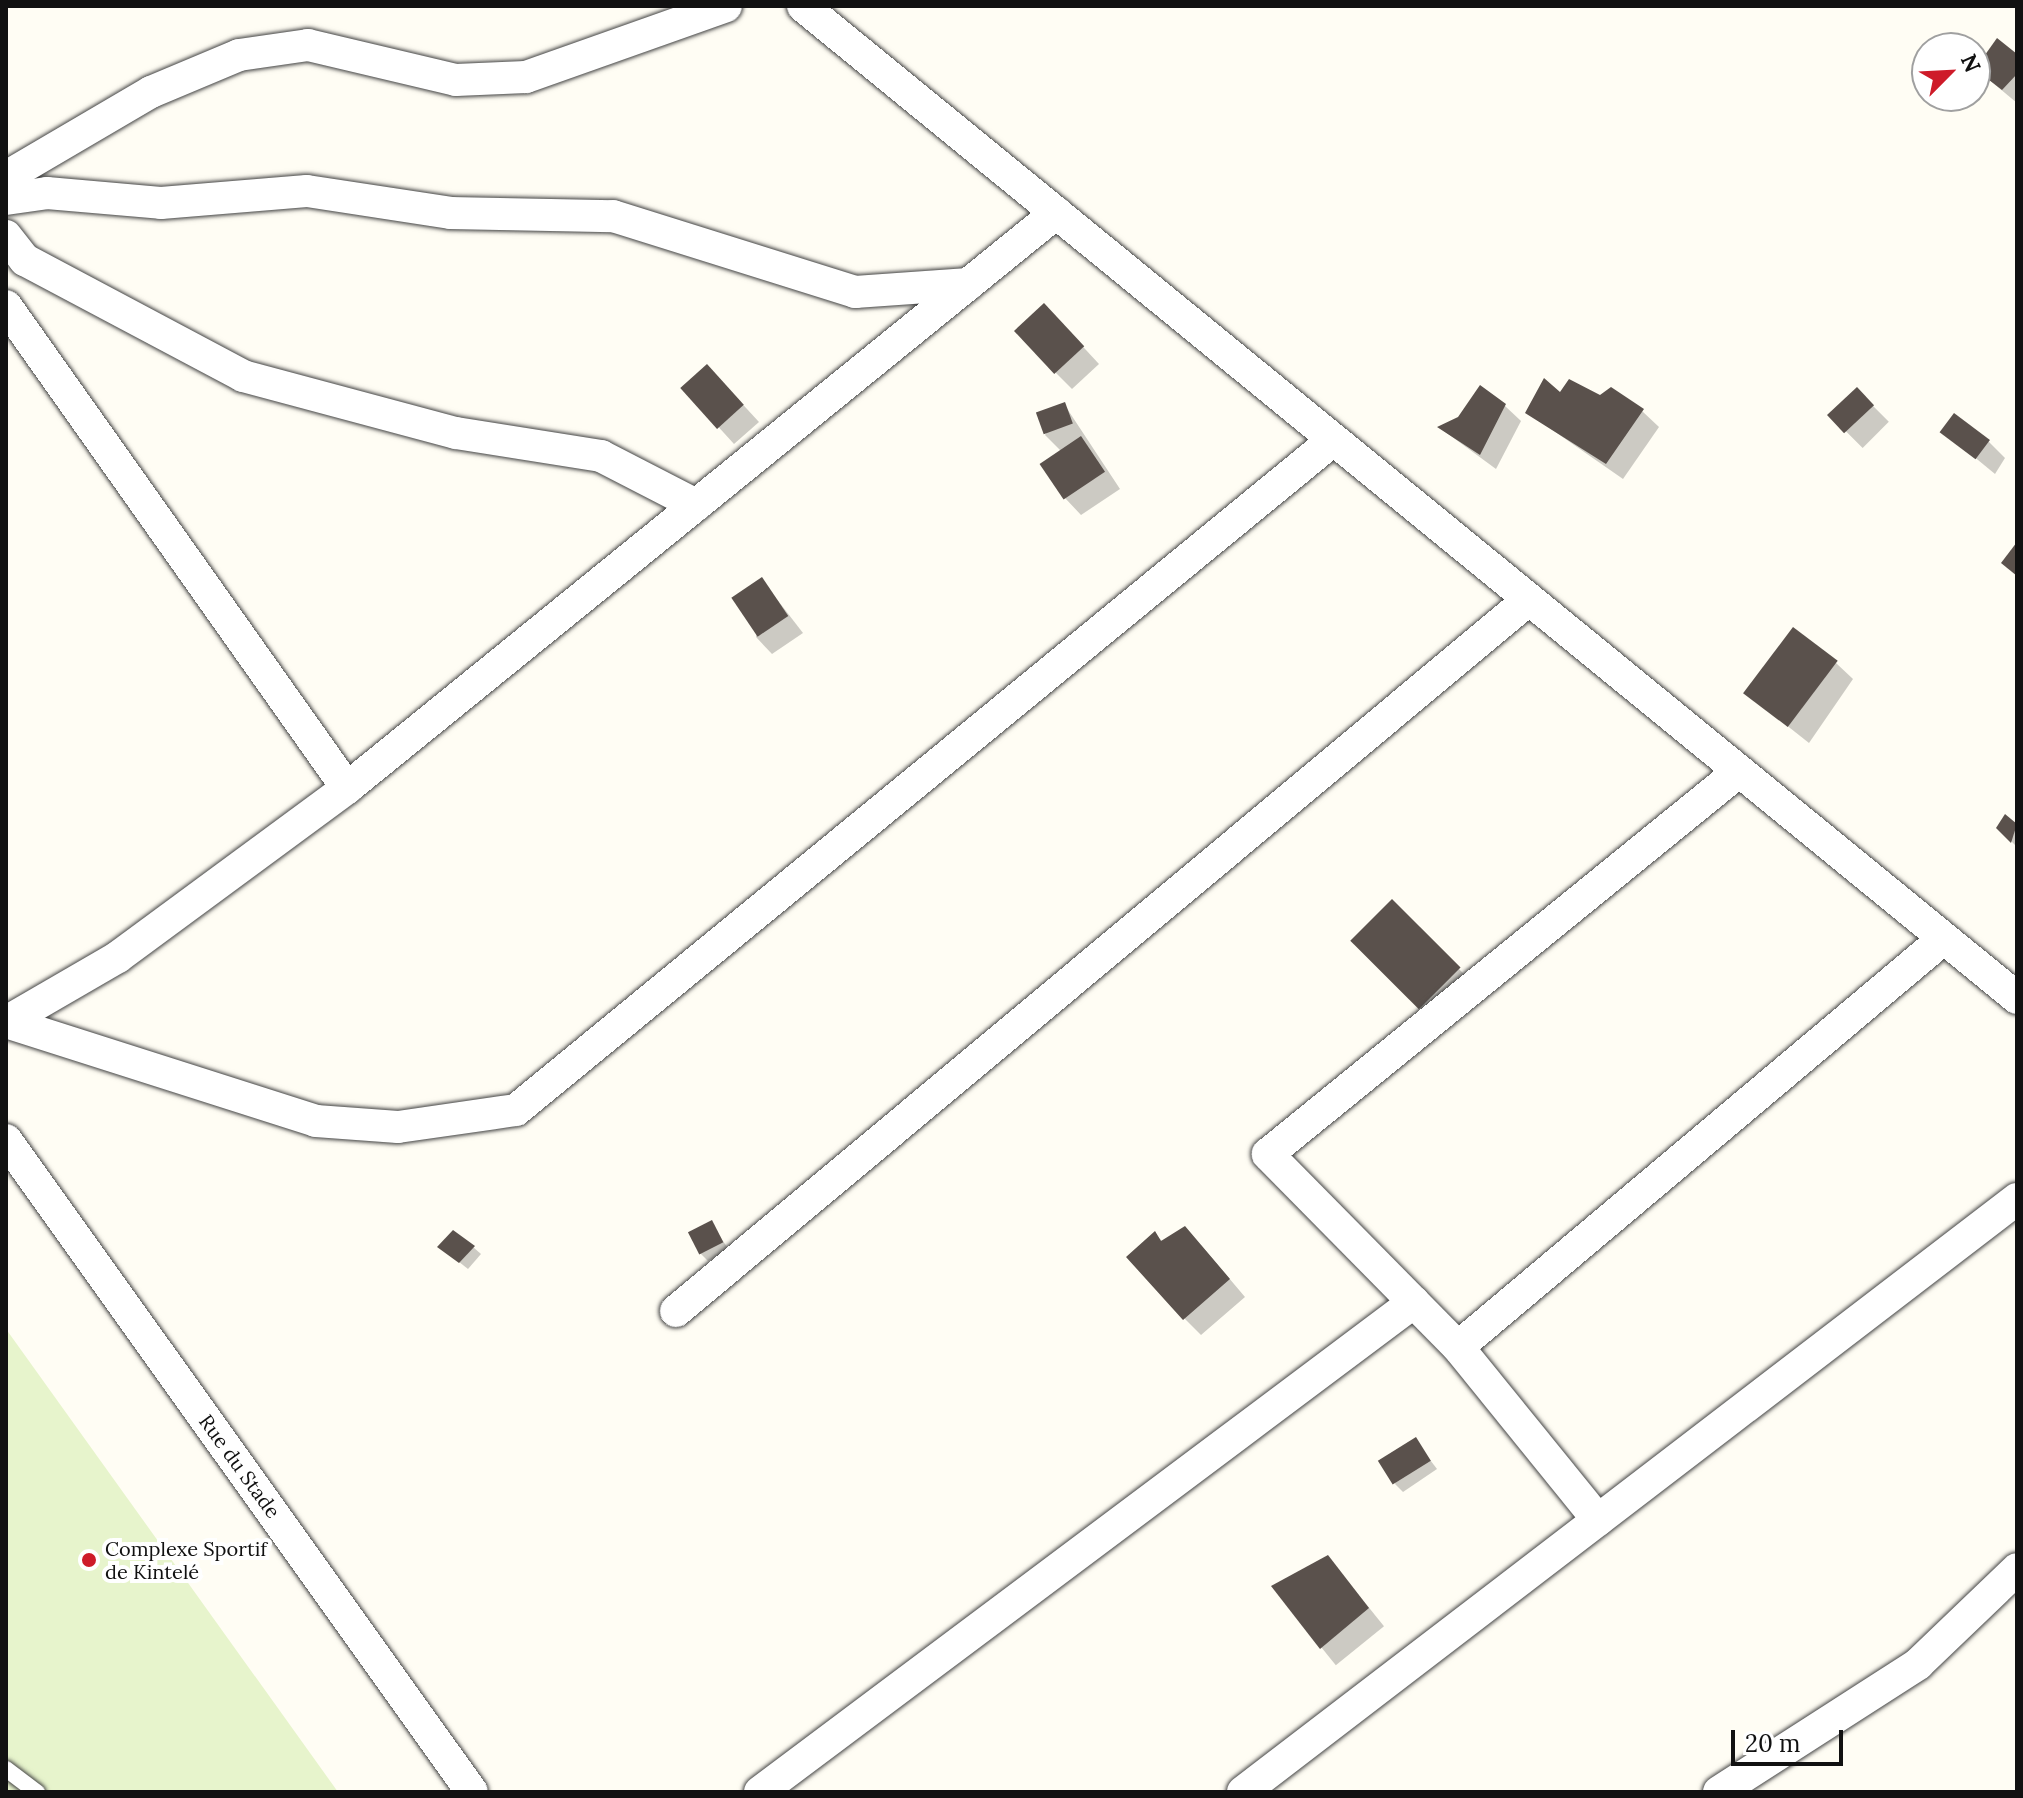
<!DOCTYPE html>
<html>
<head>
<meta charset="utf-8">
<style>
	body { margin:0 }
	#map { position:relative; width:2023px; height:1798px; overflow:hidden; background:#fffdf4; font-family:Lora,serif }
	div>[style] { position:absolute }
	.pitch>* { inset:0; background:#e7f4cc }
	.shadow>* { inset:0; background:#0003; transform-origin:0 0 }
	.building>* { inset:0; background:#5a514c; transform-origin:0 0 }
	.roads { filter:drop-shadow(0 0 2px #444) drop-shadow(0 0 2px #444) }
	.service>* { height:16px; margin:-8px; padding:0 8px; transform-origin:8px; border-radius:8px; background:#fff }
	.minor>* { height:32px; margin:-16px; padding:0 16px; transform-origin:16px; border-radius:16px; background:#fff }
	.dots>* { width:22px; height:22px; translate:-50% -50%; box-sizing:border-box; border:4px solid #fff; border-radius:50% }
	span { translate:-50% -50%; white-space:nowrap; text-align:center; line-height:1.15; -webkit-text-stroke:8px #fff; paint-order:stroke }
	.street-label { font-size:20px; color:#111 }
	.poi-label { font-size:20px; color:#111 }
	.left { translate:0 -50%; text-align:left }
	.frame { position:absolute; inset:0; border:8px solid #111; pointer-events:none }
	.north { position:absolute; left:1911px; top:32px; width:80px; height:80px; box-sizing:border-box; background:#fff; border:2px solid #a0a0a0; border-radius:50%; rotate:66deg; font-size:22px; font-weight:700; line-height:32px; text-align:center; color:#111 }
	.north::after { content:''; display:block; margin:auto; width:28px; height:36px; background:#ce1b29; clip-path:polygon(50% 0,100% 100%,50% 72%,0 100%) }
	.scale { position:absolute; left:1731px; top:1730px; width:112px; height:36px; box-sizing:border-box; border:4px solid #111; border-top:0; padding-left:10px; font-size:24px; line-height:28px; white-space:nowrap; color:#111; -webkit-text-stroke:6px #fff; paint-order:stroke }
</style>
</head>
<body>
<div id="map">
	<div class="pitch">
		<div style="clip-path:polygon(6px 1329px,338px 1792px,6px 1792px)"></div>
	</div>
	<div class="shadow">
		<div style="clip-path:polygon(1997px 41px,2017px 56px,2017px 103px,1975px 68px)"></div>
		<div style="clip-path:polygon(1060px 322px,1099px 364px,1072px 389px,1056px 373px)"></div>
		<div style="clip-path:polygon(723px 383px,759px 422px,734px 444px,683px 388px)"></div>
		<div style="left:1857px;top:390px;width:45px;height:37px;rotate:45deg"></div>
		<div style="clip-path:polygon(1560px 395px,1642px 411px,1659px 427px,1623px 479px,1528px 413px)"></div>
		<div style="clip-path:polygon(1064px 404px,1120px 489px,1081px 515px,1065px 498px,1062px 452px,1045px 435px)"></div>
		<div style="clip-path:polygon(1504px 405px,1521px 421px,1496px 469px,1440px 428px)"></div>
		<div style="clip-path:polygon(1944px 432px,1989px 442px,2005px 458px,1995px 474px)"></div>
		<div style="clip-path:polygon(762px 580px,803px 633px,772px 654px,756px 637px)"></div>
		<div style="clip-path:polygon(1836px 663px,1853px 679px,1809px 743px,1746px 693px)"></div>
		<div style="clip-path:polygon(2005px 817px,2017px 827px,2017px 847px,1998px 828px)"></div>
		<div style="left:1392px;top:902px;width:118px;height:55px;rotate:45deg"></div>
		<div style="clip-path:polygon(711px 1223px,729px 1250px,708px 1261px,700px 1253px)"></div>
		<div style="clip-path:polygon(1155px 1234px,1163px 1242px,1201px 1245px,1245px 1297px,1201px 1335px,1185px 1319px)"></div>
		<div style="clip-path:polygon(440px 1247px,473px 1247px,481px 1254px,468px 1269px)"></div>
		<div style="clip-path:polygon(1415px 1440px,1437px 1469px,1403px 1492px,1395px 1484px)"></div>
		<div style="left:1328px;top:1557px;width:89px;height:62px;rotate:51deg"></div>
	</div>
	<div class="building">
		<div style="clip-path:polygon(1997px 38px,2017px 54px,2017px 74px,2002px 90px,1975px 69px)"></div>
		<div style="left:1044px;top:303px;width:59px;height:41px;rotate:47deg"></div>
		<div style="left:707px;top:364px;width:55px;height:36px;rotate:48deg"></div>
		<div style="clip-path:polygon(1544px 378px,1560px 392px,1569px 379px,1600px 395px,1611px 387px,1644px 409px,1606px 464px,1525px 413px)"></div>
		<div style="clip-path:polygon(1480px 385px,1506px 404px,1480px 455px,1437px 427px,1458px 417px)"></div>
		<div style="left:1857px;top:387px;width:25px;height:41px;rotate:47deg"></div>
		<div style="left:1065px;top:402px;width:23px;height:31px;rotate:70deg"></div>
		<div style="left:1954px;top:413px;width:45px;height:24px;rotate:37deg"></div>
		<div style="left:1081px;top:436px;width:43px;height:50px;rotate:56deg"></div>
		<div style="clip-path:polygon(2017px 542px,2017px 576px,2001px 563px)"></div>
		<div style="left:762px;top:577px;width:47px;height:37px;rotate:56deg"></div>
		<div style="left:1793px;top:627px;width:56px;height:83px;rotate:37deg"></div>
		<div style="clip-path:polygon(2005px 814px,2017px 824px,2011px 843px,1996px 828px)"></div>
		<div style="left:1392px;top:899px;width:97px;height:59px;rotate:45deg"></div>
		<div style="left:712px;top:1220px;width:25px;height:27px;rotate:63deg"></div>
		<div style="clip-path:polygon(1185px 1226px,1230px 1279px,1183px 1320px,1126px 1257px,1155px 1231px,1161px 1241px)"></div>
		<div style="clip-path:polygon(453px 1230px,475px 1246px,459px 1263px,437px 1247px)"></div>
		<div style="left:1416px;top:1437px;width:28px;height:45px;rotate:58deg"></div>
		<div style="clip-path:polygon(1328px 1555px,1369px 1608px,1320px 1649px,1271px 1586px)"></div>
	</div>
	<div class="roads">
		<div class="service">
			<div style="left:6px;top:1769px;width:39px;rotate:37deg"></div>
		</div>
		<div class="minor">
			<div style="left:803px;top:6px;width:1568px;rotate:39.25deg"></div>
			<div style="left:6px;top:177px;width:168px;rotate:-30.4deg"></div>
			<div style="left:151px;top:92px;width:95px;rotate:-22.8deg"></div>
			<div style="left:239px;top:55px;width:70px;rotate:-8.2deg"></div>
			<div style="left:308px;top:45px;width:152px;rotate:13.3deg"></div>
			<div style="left:456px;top:80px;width:70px;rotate:-2.5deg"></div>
			<div style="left:526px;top:77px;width:212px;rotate:-19.5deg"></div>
			<div style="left:6px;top:199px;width:41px;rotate:-8.3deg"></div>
			<div style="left:47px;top:193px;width:114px;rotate:5deg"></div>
			<div style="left:161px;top:203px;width:146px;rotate:-4.7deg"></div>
			<div style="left:307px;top:191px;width:145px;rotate:8.7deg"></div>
			<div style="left:450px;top:213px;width:163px;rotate:1.1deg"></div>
			<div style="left:613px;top:216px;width:254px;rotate:17.4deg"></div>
			<div style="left:855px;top:292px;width:114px;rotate:-4deg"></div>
			<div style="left:6px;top:236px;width:31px;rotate:52deg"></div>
			<div style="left:25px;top:260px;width:247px;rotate:28deg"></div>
			<div style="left:243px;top:376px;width:220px;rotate:15deg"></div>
			<div style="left:456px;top:433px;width:147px;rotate:9deg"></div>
			<div style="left:601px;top:456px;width:107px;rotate:27.3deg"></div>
			<div style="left:6px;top:306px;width:590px;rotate:54.72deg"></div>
			<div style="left:6px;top:1022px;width:325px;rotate:17.7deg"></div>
			<div style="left:316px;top:1121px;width:82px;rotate:4.2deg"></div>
			<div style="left:398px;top:1127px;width:119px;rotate:-8.2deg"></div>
			<div style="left:516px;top:1110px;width:1055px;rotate:-39.35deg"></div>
			<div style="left:6px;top:1022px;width:129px;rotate:-30.1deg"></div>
			<div style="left:118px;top:957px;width:285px;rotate:-36.4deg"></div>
			<div style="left:347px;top:788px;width:913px;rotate:-39.04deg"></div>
			<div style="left:6px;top:1140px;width:801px;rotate:54.45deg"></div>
			<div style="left:676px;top:1311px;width:1108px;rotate:-39.84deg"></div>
			<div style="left:1458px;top:1347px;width:634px;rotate:-40.07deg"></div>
			<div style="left:1598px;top:1520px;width:223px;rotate:-129deg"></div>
			<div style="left:1458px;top:1347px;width:271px;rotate:-134.6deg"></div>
			<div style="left:1268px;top:1154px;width:604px;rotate:-39.09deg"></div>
			<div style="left:760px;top:1792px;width:817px;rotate:-36.84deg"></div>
			<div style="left:1243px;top:1792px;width:975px;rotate:-37.46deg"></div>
			<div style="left:1719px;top:1792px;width:237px;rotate:-32.7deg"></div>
			<div style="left:1918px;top:1664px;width:137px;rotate:-43.8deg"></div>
		</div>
	</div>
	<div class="dots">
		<div style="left:89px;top:1560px;background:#ce1b29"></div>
	</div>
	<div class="street-label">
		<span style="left:240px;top:1466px;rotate:54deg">Rue du Stade</span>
	</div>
	<div class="poi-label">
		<span class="left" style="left:105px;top:1560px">Complexe Sportif<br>de Kintelé</span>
	</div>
	<div class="frame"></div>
	<div class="north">N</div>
	<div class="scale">20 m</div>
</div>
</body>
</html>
